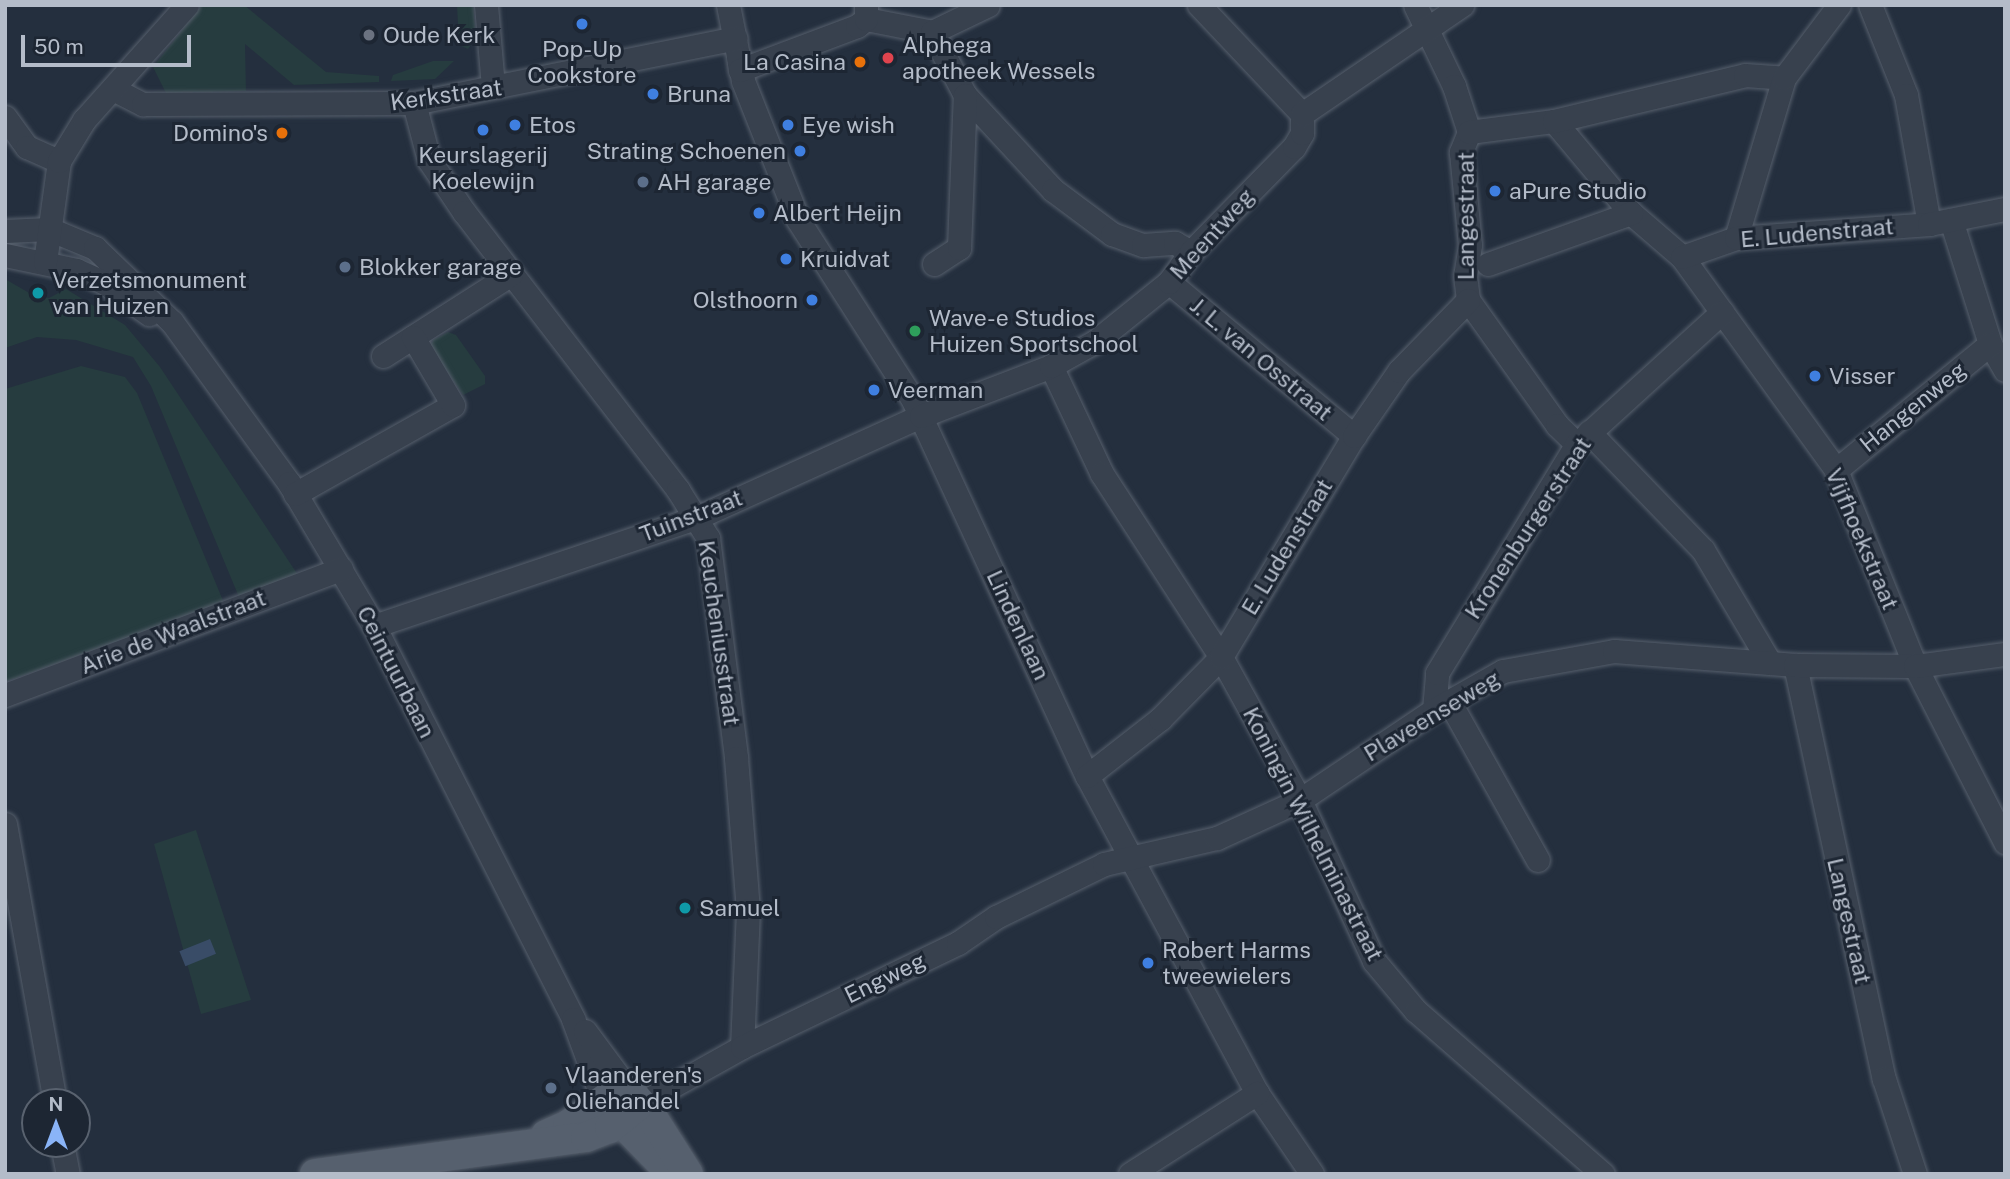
<!DOCTYPE html>
<html>
<head>
<meta charset="utf-8">
<style>
	body { margin:0 }
	#map { position:relative; width:2010px; height:1179px; overflow:hidden; background:#242f3e; font-family:"Public Sans",sans-serif }
	div>[style] { position:absolute }
	.green>* { inset:0; background:#263c3f }
	.water>* { inset:0; background:#394c67; transform-origin:0 0 }
	.roads { filter:drop-shadow(0 0 2px #565f6c) drop-shadow(0 0 2px #565f6c) }
	.minor>* { height:23px; margin:-11.5px; padding:0 11.5px; transform-origin:11.5px; border-radius:11.5px; background:#38414e }
	.major>* { height:30px; margin:-15px; padding:0 15px; transform-origin:15px; border-radius:15px; background:#56606e }
	.dots>* { width:19px; height:19px; translate:-50% -50%; box-sizing:border-box; border:4px solid #1d2633; border-radius:50% }
	span { translate:-50% -50%; white-space:nowrap; text-align:center; line-height:1.15; -webkit-text-stroke:6px #1d2633; paint-order:stroke }
	.poi-label { font-size:23px; color:#b4bcc9 }
	.left { translate:0 -50%; text-align:left }
	.right { translate:-100% -50%; text-align:right }
	.street-label { font-size:23px; color:#b4bcc9 }
	.frame { position:absolute; inset:0; border:7px solid #b4bcc9; pointer-events:none }
	.north { position:absolute; left:21px; top:1088px; width:70px; height:70px; box-sizing:border-box; background:#1d2633; border:2px solid #59626f; border-radius:50%; rotate:0deg; font-size:19px; font-weight:700; line-height:28px; text-align:center; color:#b4bcc9 }
	.north::after { content:''; display:block; margin:auto; width:24px; height:32px; background:#8ab4f8; clip-path:polygon(50% 0,100% 100%,50% 72%,0 100%) }
	.scale { position:absolute; left:21px; top:35px; width:170px; height:32px; box-sizing:border-box; border:4px solid #b4bcc9; border-top:0; padding-left:9px; font-size:21px; line-height:24px; white-space:nowrap; color:#b4bcc9; -webkit-text-stroke:5px #1d2633; paint-order:stroke }
</style>
</head>
<body>
<div id="map">
	<div class="green">
		<div style="clip-path:polygon(202px 5px,244px 5px,326px 72px,379px 76px,379px 82px,294px 85px,245px 44px,246px 91px,166px 93px,153px 67px)"></div>
		<div style="clip-path:polygon(457px 5px,473px 5px,476px 38px,468px 49px,459px 45px)"></div>
		<div style="clip-path:polygon(433px 61px,454px 61px,435px 79px,391px 81px,393px 75px)"></div>
		<div style="clip-path:polygon(5px 279px,31px 294px,49px 298px,66px 289px,125px 325px,160px 367px,298px 575px,239px 597px,151px 386px,133px 357px,76px 340px,37px 337px,5px 348px)"></div>
		<div style="clip-path:polygon(448px 332px,456px 335px,485px 376px,485px 384px,463px 395px,430px 347px,433px 340px)"></div>
		<div style="clip-path:polygon(81px 366px,125px 377px,137px 393px,224px 603px,5px 682px,5px 389px)"></div>
		<div style="clip-path:polygon(196px 830px,251px 1000px,201px 1014px,154px 844px)"></div>
	</div>
	<div class="water">
		<div style="left:210px;top:939px;width:16px;height:33px;rotate:68deg"></div>
	</div>
	<div class="roads">
		<div class="minor">
			<div style="left:486px;top:5px;width:82px;rotate:85.1deg"></div>
			<div style="left:728px;top:5px;width:77px;rotate:78.8deg"></div>
			<div style="left:743px;top:81px;width:149px;rotate:68.4deg"></div>
			<div style="left:798px;top:220px;width:214px;rotate:57.4deg"></div>
			<div style="left:913px;top:400px;width:414px;rotate:65.2deg"></div>
			<div style="left:1087px;top:776px;width:360px;rotate:61.8deg"></div>
			<div style="left:1257px;top:1093px;width:98px;rotate:55.8deg"></div>
			<div style="left:1199px;top:5px;width:150px;rotate:46.6deg"></div>
			<div style="left:1415px;top:5px;width:90px;rotate:64.3deg"></div>
			<div style="left:1454px;top:86px;width:48px;rotate:71.9deg"></div>
			<div style="left:1469px;top:132px;width:22px;rotate:112deg"></div>
			<div style="left:1461px;top:152px;width:93px;rotate:84.5deg"></div>
			<div style="left:1470px;top:245px;width:30px;rotate:99deg"></div>
			<div style="left:1465px;top:275px;width:25px;rotate:83deg"></div>
			<div style="left:1468px;top:300px;width:153px;rotate:54.5deg"></div>
			<div style="left:1557px;top:425px;width:28px;rotate:44deg"></div>
			<div style="left:1870px;top:5px;width:97px;rotate:68.2deg"></div>
			<div style="left:1906px;top:95px;width:131px;rotate:79.9deg"></div>
			<div style="left:866px;top:19px;width:67px;rotate:11.1deg"></div>
			<div style="left:932px;top:32px;width:71px;rotate:62.4deg"></div>
			<div style="left:965px;top:95px;width:129px;rotate:47.2deg"></div>
			<div style="left:1053px;top:190px;width:74px;rotate:36.7deg"></div>
			<div style="left:1112px;top:234px;width:33px;rotate:20deg"></div>
			<div style="left:1143px;top:245px;width:32px;rotate:-4deg"></div>
			<div style="left:1175px;top:243px;width:18px;rotate:29deg"></div>
			<div style="left:932px;top:32px;width:62px;rotate:-25.7deg"></div>
			<div style="left:738px;top:56px;width:14px;rotate:82deg"></div>
			<div style="left:740px;top:70px;width:125px;rotate:-20.6deg"></div>
			<div style="left:857px;top:26px;width:11px;rotate:-38deg"></div>
			<div style="left:866px;top:19px;width:14px;rotate:-90deg"></div>
			<div style="left:113px;top:89px;width:34px;rotate:27deg"></div>
			<div style="left:143px;top:104px;width:271px;rotate:-0.2deg"></div>
			<div style="left:414px;top:103px;width:328px;rotate:-11.4deg"></div>
			<div style="left:414px;top:103px;width:59px;rotate:75.3deg"></div>
			<div style="left:429px;top:160px;width:63px;rotate:56.1deg"></div>
			<div style="left:464px;top:212px;width:351px;rotate:52.4deg"></div>
			<div style="left:678px;top:490px;width:57px;rotate:58deg"></div>
			<div style="left:708px;top:538px;width:222px;rotate:82.7deg"></div>
			<div style="left:736px;top:758px;width:152px;rotate:85.5deg"></div>
			<div style="left:748px;top:910px;width:137px;rotate:92.5deg"></div>
			<div style="left:5px;top:117px;width:37px;rotate:54deg"></div>
			<div style="left:27px;top:147px;width:35px;rotate:24deg"></div>
			<div style="left:1554px;top:121px;width:120px;rotate:50.1deg"></div>
			<div style="left:1631px;top:213px;width:67px;rotate:40.8deg"></div>
			<div style="left:1682px;top:257px;width:263px;rotate:54.1deg"></div>
			<div style="left:1836px;top:470px;width:211px;rotate:68deg"></div>
			<div style="left:1915px;top:666px;width:198px;rotate:62.9deg"></div>
			<div style="left:1469px;top:132px;width:86px;rotate:-7.4deg"></div>
			<div style="left:1554px;top:121px;width:196px;rotate:-13.5deg"></div>
			<div style="left:1745px;top:75px;width:39px;rotate:4deg"></div>
			<div style="left:1951px;top:220px;width:130px;rotate:72.5deg"></div>
			<div style="left:1990px;top:344px;width:30px;rotate:60deg"></div>
			<div style="left:5px;top:231px;width:44px;rotate:-2.6deg"></div>
			<div style="left:49px;top:229px;width:50px;rotate:22.4deg"></div>
			<div style="left:95px;top:248px;width:107px;rotate:43.9deg"></div>
			<div style="left:172px;top:322px;width:199px;rotate:54deg"></div>
			<div style="left:289px;top:483px;width:166px;rotate:59.3deg"></div>
			<div style="left:374px;top:626px;width:441px;rotate:63.1deg"></div>
			<div style="left:573px;top:1019px;width:84px;rotate:69.8deg"></div>
			<div style="left:1736px;top:238px;width:167px;rotate:-73.3deg"></div>
			<div style="left:1784px;top:78px;width:91px;rotate:-53deg"></div>
			<div style="left:5px;top:255px;width:73px;rotate:11.9deg"></div>
			<div style="left:76px;top:270px;width:32px;rotate:24deg"></div>
			<div style="left:105px;top:283px;width:54px;rotate:35.2deg"></div>
			<div style="left:1682px;top:257px;width:57px;rotate:-19.4deg"></div>
			<div style="left:1736px;top:238px;width:194px;rotate:-4.1deg"></div>
			<div style="left:1929px;top:224px;width:77px;rotate:-11.2deg"></div>
			<div style="left:45px;top:262px;width:102px;rotate:-82.1deg"></div>
			<div style="left:59px;top:161px;width:48px;rotate:-58.6deg"></div>
			<div style="left:84px;top:120px;width:154px;rotate:-48.2deg"></div>
			<div style="left:934px;top:264px;width:30px;rotate:-33deg"></div>
			<div style="left:959px;top:248px;width:153px;rotate:-87.8deg"></div>
			<div style="left:1488px;top:264px;width:152px;rotate:-19.6deg"></div>
			<div style="left:1169px;top:282px;width:241px;rotate:39.8deg"></div>
			<div style="left:383px;top:356px;width:152px;rotate:-32.6deg"></div>
			<div style="left:1051px;top:366px;width:119px;rotate:64.7deg"></div>
			<div style="left:1102px;top:474px;width:218px;rotate:57deg"></div>
			<div style="left:1221px;top:657px;width:163px;rotate:61.1deg"></div>
			<div style="left:1300px;top:800px;width:177px;rotate:65.3deg"></div>
			<div style="left:1374px;top:961px;width:65px;rotate:50deg"></div>
			<div style="left:1416px;top:1011px;width:248px;rotate:41.1deg"></div>
			<div style="left:1589px;top:432px;width:164px;rotate:46deg"></div>
			<div style="left:1703px;top:550px;width:131px;rotate:59.3deg"></div>
			<div style="left:1836px;top:470px;width:199px;rotate:-39.3deg"></div>
			<div style="left:295px;top:494px;width:181px;rotate:-29.4deg"></div>
			<div style="left:453px;top:405px;width:79px;rotate:-120.5deg"></div>
			<div style="left:374px;top:626px;width:342px;rotate:-18.6deg"></div>
			<div style="left:698px;top:517px;width:245px;rotate:-24.4deg"></div>
			<div style="left:921px;top:416px;width:139px;rotate:-21deg"></div>
			<div style="left:1051px;top:366px;width:51px;rotate:-29.1deg"></div>
			<div style="left:1096px;top:341px;width:94px;rotate:-38.9deg"></div>
			<div style="left:1169px;top:282px;width:37px;rotate:-54deg"></div>
			<div style="left:1191px;top:252px;width:147px;rotate:-45.6deg"></div>
			<div style="left:1294px;top:147px;width:16px;rotate:-60deg"></div>
			<div style="left:1302px;top:133px;width:19px;rotate:-90deg"></div>
			<div style="left:1302px;top:114px;width:194px;rotate:-34.3deg"></div>
			<div style="left:1795px;top:665px;width:423px;rotate:77.9deg"></div>
			<div style="left:1884px;top:1079px;width:100px;rotate:71.9deg"></div>
			<div style="left:5px;top:695px;width:359px;rotate:-20.6deg"></div>
			<div style="left:1449px;top:701px;width:182px;rotate:60.8deg"></div>
			<div style="left:1434px;top:710px;width:37px;rotate:-85deg"></div>
			<div style="left:1437px;top:673px;width:268px;rotate:-58.6deg"></div>
			<div style="left:1577px;top:444px;width:196px;rotate:-42.3deg"></div>
			<div style="left:1087px;top:776px;width:93px;rotate:-38deg"></div>
			<div style="left:1160px;top:719px;width:87px;rotate:-45.5deg"></div>
			<div style="left:1221px;top:657px;width:258px;rotate:-59deg"></div>
			<div style="left:1354px;top:436px;width:79px;rotate:-55.3deg"></div>
			<div style="left:1399px;top:371px;width:99px;rotate:-45.8deg"></div>
			<div style="left:5px;top:824px;width:282px;rotate:79.8deg"></div>
			<div style="left:585px;top:1031px;width:67px;rotate:53.5deg"></div>
			<div style="left:640px;top:1104px;width:117px;rotate:-29.2deg"></div>
			<div style="left:742px;top:1047px;width:240px;rotate:-25.7deg"></div>
			<div style="left:958px;top:943px;width:46px;rotate:-34.4deg"></div>
			<div style="left:996px;top:917px;width:120px;rotate:-26.1deg"></div>
			<div style="left:1104px;top:864px;width:116px;rotate:-13deg"></div>
			<div style="left:1217px;top:838px;width:91px;rotate:-24.6deg"></div>
			<div style="left:1300px;top:800px;width:161px;rotate:-33.9deg"></div>
			<div style="left:1434px;top:710px;width:79px;rotate:-29.5deg"></div>
			<div style="left:1503px;top:671px;width:113px;rotate:-10.2deg"></div>
			<div style="left:1614px;top:651px;width:182px;rotate:4.4deg"></div>
			<div style="left:1795px;top:665px;width:120px;rotate:0.5deg"></div>
			<div style="left:1915px;top:666px;width:91px;rotate:-7.6deg"></div>
			<div style="left:62px;top:1144px;width:31px;rotate:79deg"></div>
			<div style="left:1130px;top:1174px;width:151px;rotate:-32.5deg"></div>
		</div>
		<div class="major">
			<div style="left:607px;top:1107px;width:93px;rotate:45.9deg"></div>
			<div style="left:546px;top:1135px;width:24px;rotate:-24deg"></div>
			<div style="left:568px;top:1125px;width:70px;rotate:-35.1deg"></div>
			<div style="left:625px;top:1085px;width:42px;rotate:49.8deg"></div>
			<div style="left:652px;top:1117px;width:67px;rotate:57.7deg"></div>
			<div style="left:315px;top:1174px;width:274px;rotate:-7.8deg"></div>
			<div style="left:586px;top:1137px;width:26px;rotate:-21deg"></div>
			<div style="left:610px;top:1128px;width:38px;rotate:-39deg"></div>
		</div>
	</div>
	<div class="dots">
		<div style="left:582px;top:24px;background:#3f7fe0"></div>
		<div style="left:369px;top:35px;background:#6b7280"></div>
		<div style="left:888px;top:58px;background:#e0444e"></div>
		<div style="left:860px;top:62px;background:#e8710a"></div>
		<div style="left:653px;top:94px;background:#3f7fe0"></div>
		<div style="left:515px;top:125px;background:#3f7fe0"></div>
		<div style="left:788px;top:125px;background:#3f7fe0"></div>
		<div style="left:483px;top:130px;background:#3f7fe0"></div>
		<div style="left:282px;top:133px;background:#e8710a"></div>
		<div style="left:800px;top:151px;background:#3f7fe0"></div>
		<div style="left:643px;top:182px;background:#5c6f8a"></div>
		<div style="left:1495px;top:191px;background:#3f7fe0"></div>
		<div style="left:759px;top:213px;background:#3f7fe0"></div>
		<div style="left:786px;top:259px;background:#3f7fe0"></div>
		<div style="left:345px;top:267px;background:#5c6f8a"></div>
		<div style="left:38px;top:293px;background:#0f9aa8"></div>
		<div style="left:812px;top:300px;background:#3f7fe0"></div>
		<div style="left:915px;top:331px;background:#2e9e5b"></div>
		<div style="left:1815px;top:376px;background:#3f7fe0"></div>
		<div style="left:874px;top:390px;background:#3f7fe0"></div>
		<div style="left:685px;top:908px;background:#0f9aa8"></div>
		<div style="left:1148px;top:963px;background:#3f7fe0"></div>
		<div style="left:551px;top:1088px;background:#5c6f8a"></div>
	</div>
	<div class="poi-label">
		<span class="left" style="left:383px;top:35px">Oude Kerk</span>
		<span class="left" style="left:902px;top:58px">Alphega<br>apotheek Wessels</span>
		<span style="left:582px;top:62px">Pop-Up<br>Cookstore</span>
		<span class="right" style="left:846px;top:62px">La Casina</span>
		<span class="left" style="left:667px;top:94px">Bruna</span>
		<span class="left" style="left:529px;top:125px">Etos</span>
		<span class="left" style="left:802px;top:125px">Eye wish</span>
		<span class="right" style="left:268px;top:133px">Domino's</span>
		<span class="right" style="left:786px;top:151px">Strating Schoenen</span>
		<span style="left:483px;top:168px">Keurslagerij<br>Koelewijn</span>
		<span class="left" style="left:657px;top:182px">AH garage</span>
		<span class="left" style="left:1509px;top:191px">aPure Studio</span>
		<span class="left" style="left:773px;top:213px">Albert Heijn</span>
		<span class="left" style="left:800px;top:259px">Kruidvat</span>
		<span class="left" style="left:359px;top:267px">Blokker garage</span>
		<span class="left" style="left:52px;top:293px">Verzetsmonument<br>van Huizen</span>
		<span class="right" style="left:798px;top:300px">Olsthoorn</span>
		<span class="left" style="left:929px;top:331px">Wave-e Studios<br>Huizen Sportschool</span>
		<span class="left" style="left:1829px;top:376px">Visser</span>
		<span class="left" style="left:888px;top:390px">Veerman</span>
		<span class="left" style="left:699px;top:908px">Samuel</span>
		<span class="left" style="left:1162px;top:963px">Robert Harms<br>tweewielers</span>
		<span class="left" style="left:565px;top:1088px">Vlaanderen's<br>Oliehandel</span>
	</div>
	<div class="street-label">
		<span style="left:446px;top:95px;rotate:-8deg">Kerkstraat</span>
		<span style="left:1466px;top:216px;rotate:-90deg">Langestraat</span>
		<span style="left:1817px;top:233px;rotate:-5deg">E. Ludenstraat</span>
		<span style="left:1212px;top:234px;rotate:-48deg">Meentweg</span>
		<span style="left:1261px;top:359px;rotate:40deg">J. L. van Osstraat</span>
		<span style="left:1913px;top:407px;rotate:-39deg">Hangenweg</span>
		<span style="left:691px;top:516px;rotate:-21deg">Tuinstraat</span>
		<span style="left:1528px;top:528px;rotate:-57deg">Kronenburgerstraat</span>
		<span style="left:1862px;top:539px;rotate:67deg">Vijfhoekstraat</span>
		<span style="left:1287px;top:547px;rotate:-59deg">E. Ludenstraat</span>
		<span style="left:1018px;top:625px;rotate:65deg">Lindenlaan</span>
		<span style="left:173px;top:632px;rotate:-21deg">Arie de Waalstraat</span>
		<span style="left:719px;top:633px;rotate:82deg">Keucheniusstraat</span>
		<span style="left:396px;top:672px;rotate:63deg">Ceintuurbaan</span>
		<span style="left:1432px;top:716px;rotate:-31deg">Plaveenseweg</span>
		<span style="left:1313px;top:834px;rotate:63deg">Koningin Wilhelminastraat</span>
		<span style="left:1849px;top:921px;rotate:77deg">Langestraat</span>
		<span style="left:885px;top:978px;rotate:-26deg">Engweg</span>
	</div>
	<div class="frame"></div>
	<div class="north">N</div>
	<div class="scale">50 m</div>
</div>
</body>
</html>
